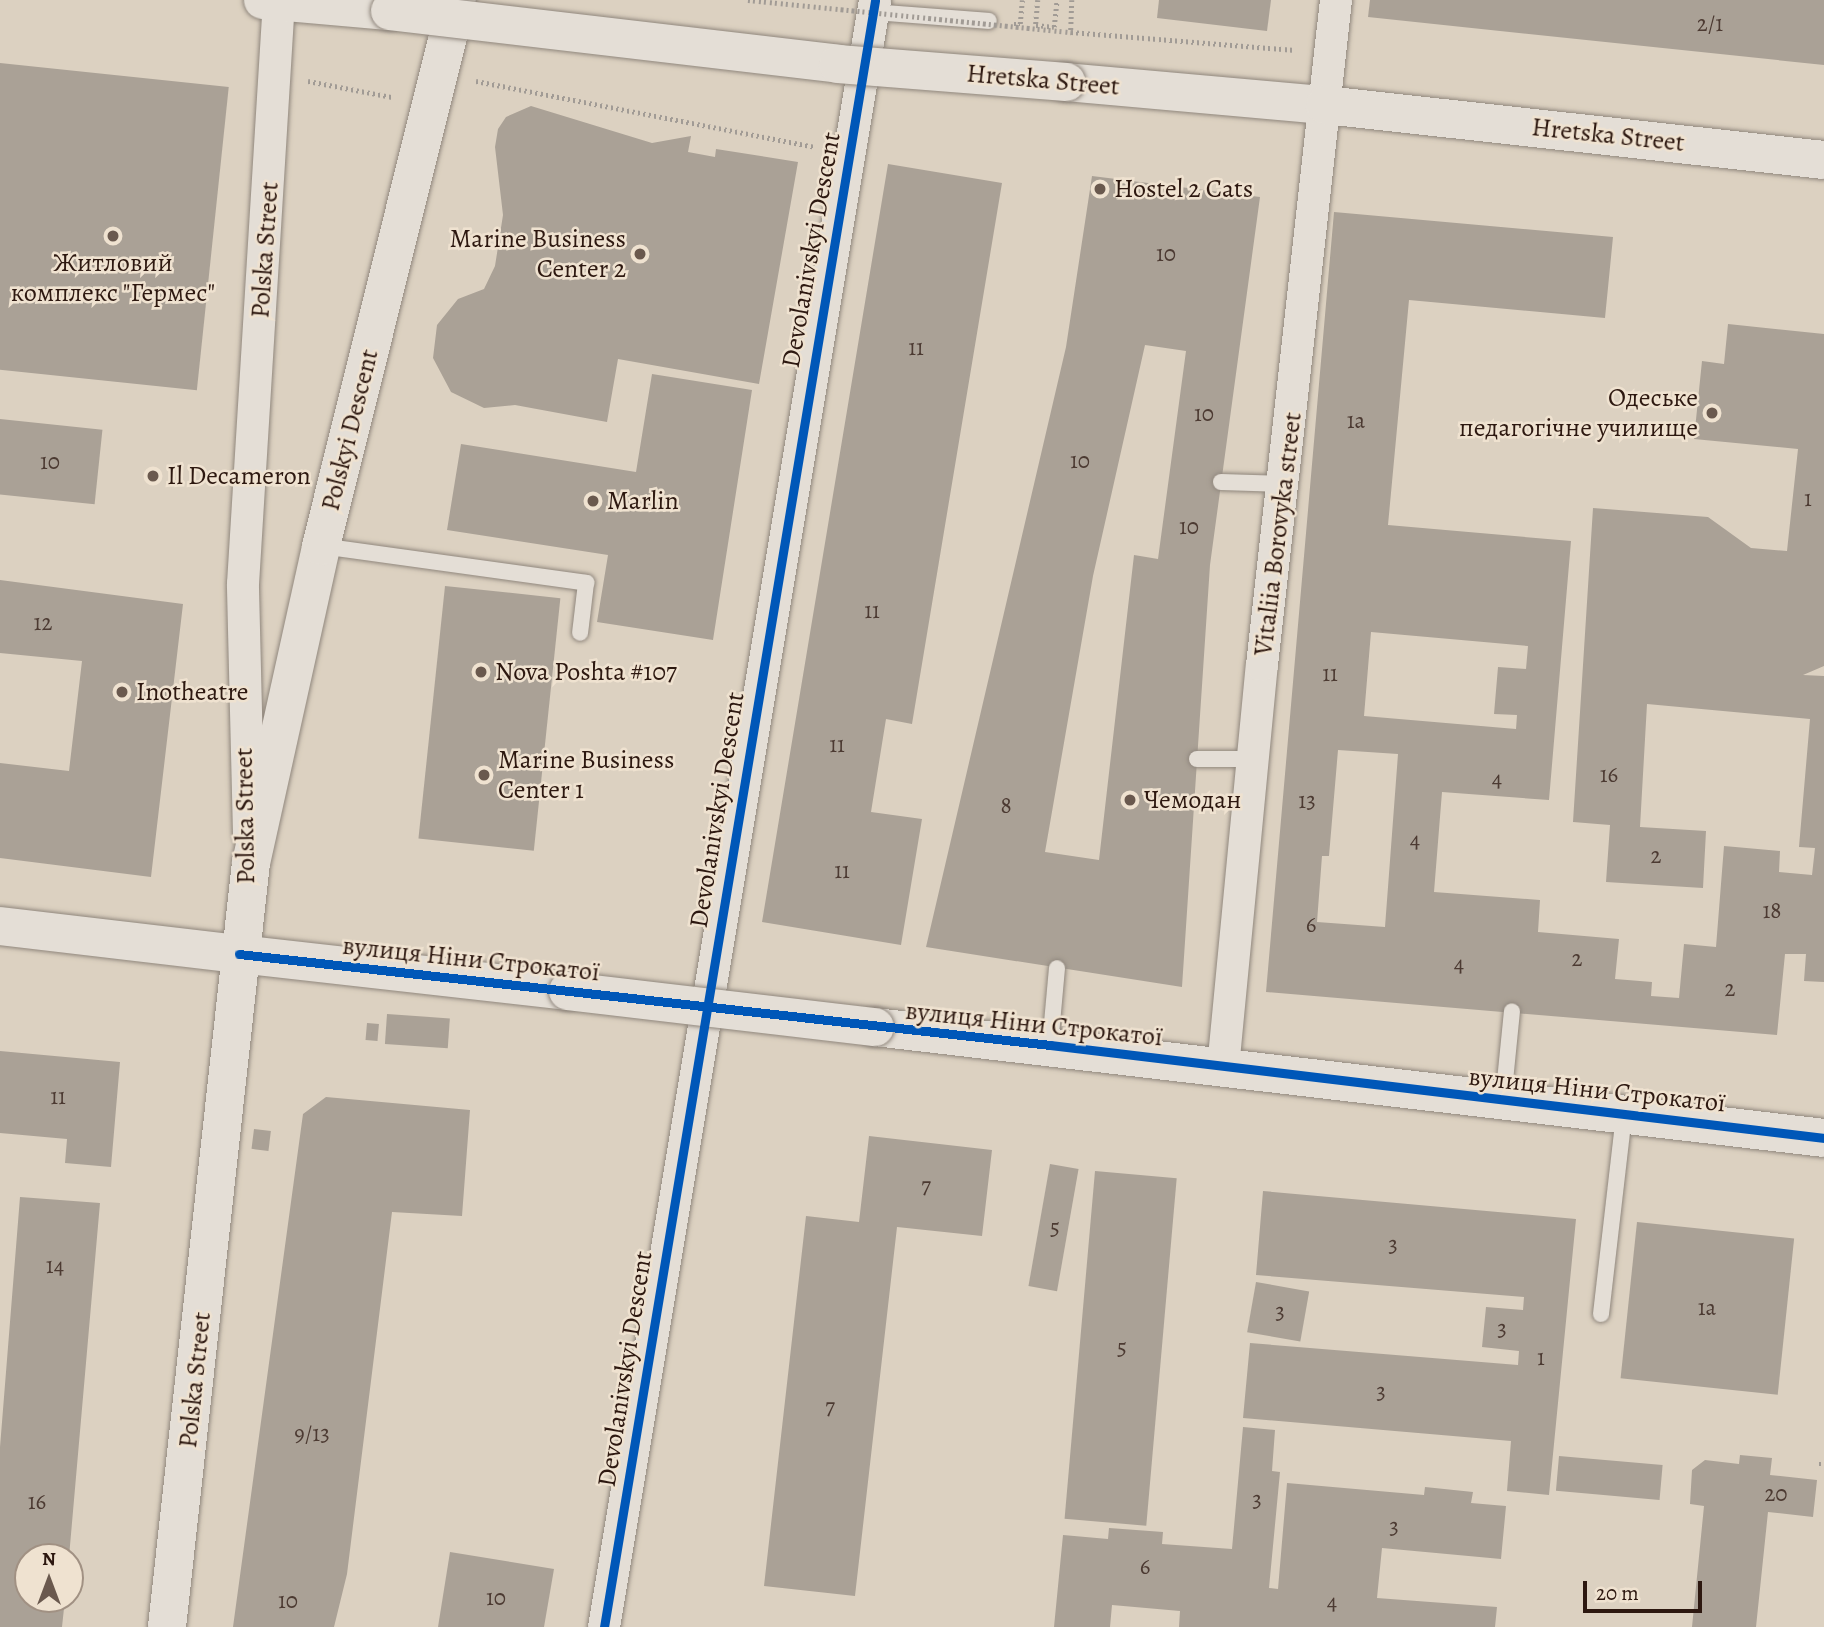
<!DOCTYPE html>
<html>
<head>
<meta charset="utf-8">
<style>
	body { margin:0 }
	#map { position:relative; width:1824px; height:1627px; overflow:hidden; background:#dcd1c1; font-family:Alegreya,serif }
	div>[style] { position:absolute }
	.building>* { inset:0; background:#aaa196; transform-origin:0 0 }
	.path>* { height:4.5px; margin-top:-2.25px; transform-origin:0; background:repeating-linear-gradient(90deg,#a19b95 0 2px,transparent 0 5.5px) }
	.roads { filter:drop-shadow(0 0 2px #90877d) drop-shadow(0 0 2px #90877d) }
	.service>* { height:16px; margin:-8px; padding:0 8px; transform-origin:8px; border-radius:8px; background:#e4ded6 }
	.minor>* { height:32px; margin:-16px; padding:0 16px; transform-origin:16px; border-radius:16px; background:#e4ded6 }
	.tertiary>* { height:38px; margin:-19px; padding:0 19px; transform-origin:19px; border-radius:19px; background:#e4ded6 }
	.secondary>* { height:38px; margin:-19px; padding:0 19px; transform-origin:19px; border-radius:19px; background:#e4ded6 }
	.path-bridge>* { height:4.5px; margin-top:-2.25px; transform-origin:0; background:repeating-linear-gradient(90deg,#a19b95 0 2px,transparent 0 5.5px) }
	.bridges { filter:drop-shadow(0 0 2px #90877d) drop-shadow(0 0 2px #90877d) }
	.tertiary-bridge>* { height:38px; margin:-19px; padding:0 19px; transform-origin:19px; border-radius:19px; background:#e4ded6 }
	.cycleway>* { height:9px; margin:-4.5px; padding:0 4.5px; transform-origin:4.5px; border-radius:4.5px; background:#0057b8 }
	.dots>* { width:19px; height:19px; translate:-50% -50%; box-sizing:border-box; border:4px solid #efe2d0; border-radius:50% }
	span { translate:-50% -50%; white-space:nowrap; text-align:center; line-height:1.15; -webkit-text-stroke:5px #efe2d0; paint-order:stroke }
	.number-label { font-size:23px; color:#4c3a32 }
	.number-label span { -webkit-text-stroke-width:0 }
	.street-label { font-size:26px; color:#2d1810 }
	.poi-label { font-size:26px; color:#2d1810 }
	.left { translate:0 -50%; text-align:left }
	.right { translate:-100% -50%; text-align:right }
	.north { position:absolute; left:14px; top:1543px; width:70px; height:70px; box-sizing:border-box; background:#efe2d0; border:2px solid #a19183; border-radius:50%; rotate:0deg; font-size:19px; font-weight:700; line-height:28px; text-align:center; color:#2d1810 }
	.north::after { content:''; display:block; margin:auto; width:24px; height:32px; background:#6a594e; clip-path:polygon(50% 0,100% 100%,50% 72%,0 100%) }
	.scale { position:absolute; left:1583px; top:1581px; width:119px; height:32px; box-sizing:border-box; border:4px solid #2d1810; border-top:0; padding-left:9px; font-size:21px; line-height:24px; white-space:nowrap; color:#2d1810; -webkit-text-stroke:5px #efe2d0; paint-order:stroke }
</style>
</head>
<body>
<div id="map">
	<div class="building">
		<div style="clip-path:polygon(1159px 0,1271px 0,1267px 31px,1157px 18px)"></div>
		<div style="clip-path:polygon(1370px 0,1824px 0,1824px 65px,1368px 17px)"></div>
		<div style="left:0;top:63px;width:230px;height:305px;rotate:6deg"></div>
		<div style="clip-path:polygon(531px 106px,652px 143px,691px 136px,688px 152px,715px 157px,716px 149px,798px 162px,759px 384px,618px 359px,607px 422px,515px 405px,484px 408px,451px 392px,433px 358px,437px 325px,458px 299px,484px 289px,495px 266px,503px 215px,495px 147px,498px 129px,506px 117px)"></div>
		<div style="clip-path:polygon(888px 164px,1002px 183px,912px 724px,886px 719px,871px 812px,922px 819px,901px 945px,762px 922px)"></div>
		<div style="clip-path:polygon(evenodd,1092px 176px,1260px 197px,1210px 565px,1182px 987px,926px 947px,1066px 347px,1092px 176px,1145px 345px,1186px 351px,1158px 559px,1134px 555px,1099px 860px,1045px 852px,1093px 576px,1145px 345px)"></div>
		<div style="clip-path:polygon(evenodd,1334px 212px,1613px 237px,1605px 318px,1409px 300px,1388px 525px,1571px 541px,1549px 800px,1442px 792px,1434px 892px,1540px 900px,1538px 932px,1619px 939px,1615px 979px,1652px 982px,1651px 996px,1679px 998px,1684px 944px,1716px 947px,1724px 846px,1780px 851px,1779px 872px,1812px 875px,1815px 848px,1799px 847px,1810px 719px,1647px 704px,1640px 827px,1706px 831px,1703px 888px,1606px 882px,1610px 825px,1573px 822px,1593px 508px,1708px 517px,1751px 548px,1787px 551px,1798px 449px,1694px 439px,1702px 361px,1724px 364px,1728px 324px,1824px 334px,1824px 666px,1803px 675px,1824px 676px,1824px 982px,1804px 981px,1806px 954px,1785px 954px,1777px 1035px,1266px 992px,1334px 212px,1371px 632px,1528px 646px,1526px 669px,1498px 667px,1494px 714px,1517px 715px,1516px 729px,1364px 716px,1371px 632px,1334px 212px,1338px 750px,1398px 754px,1385px 927px,1317px 922px,1322px 856px,1329px 856px,1338px 750px)"></div>
		<div style="clip-path:polygon(652px 374px,752px 390px,713px 640px,597px 622px,608px 555px,447px 530px,461px 444px,636px 472px)"></div>
		<div style="left:0;top:419px;width:103px;height:75px;rotate:6deg"></div>
		<div style="clip-path:polygon(0 580px,183px 604px,151px 877px,0 858px,0 763px,69px 771px,82px 661px,0 653px)"></div>
		<div style="left:445px;top:586px;width:116px;height:254px;rotate:6deg"></div>
		<div style="left:387px;top:1014px;width:63px;height:30px;rotate:4deg"></div>
		<div style="left:367px;top:1023px;width:12px;height:17px;rotate:5deg"></div>
		<div style="clip-path:polygon(0 1051px,120px 1062px,111px 1167px,65px 1163px,67px 1139px,0 1133px)"></div>
		<div style="clip-path:polygon(326px 1097px,470px 1110px,462px 1216px,392px 1212px,347px 1574px,334px 1627px,233px 1627px,303px 1114px)"></div>
		<div style="left:254px;top:1129px;width:17px;height:20px;rotate:7deg"></div>
		<div style="clip-path:polygon(869px 1136px,992px 1150px,982px 1236px,897px 1227px,855px 1596px,764px 1586px,806px 1216px,859px 1222px)"></div>
		<div style="left:1050px;top:1164px;width:29px;height:124px;rotate:10deg"></div>
		<div style="left:1095px;top:1171px;width:82px;height:349px;rotate:5deg"></div>
		<div style="clip-path:polygon(1263px 1191px,1576px 1219px,1549px 1495px,1507px 1491px,1511px 1441px,1243px 1418px,1250px 1343px,1518px 1365px,1519px 1351px,1482px 1347px,1486px 1307px,1523px 1310px,1524px 1297px,1256px 1275px)"></div>
		<div style="clip-path:polygon(20px 1197px,100px 1203px,69px 1557px,28px 1557px,28px 1599px,65px 1599px,62px 1627px,0 1627px,0 1447px)"></div>
		<div style="left:1637px;top:1222px;width:158px;height:157px;rotate:6deg"></div>
		<div style="left:1256px;top:1282px;width:54px;height:51px;rotate:10deg"></div>
		<div style="clip-path:polygon(1243px 1427px,1275px 1430px,1272px 1471px,1280px 1472px,1269px 1588px,1278px 1589px,1287px 1483px,1424px 1495px,1425px 1487px,1473px 1492px,1471px 1503px,1506px 1506px,1501px 1559px,1382px 1548px,1377px 1598px,1497px 1607px,1495px 1627px,1179px 1627px,1180px 1611px,1112px 1605px,1110px 1627px,1054px 1627px,1063px 1535px,1108px 1539px,1109px 1528px,1163px 1532px,1162px 1544px,1232px 1549px)"></div>
		<div style="clip-path:polygon(1740px 1455px,1772px 1458px,1770px 1475px,1817px 1480px,1813px 1517px,1768px 1512px,1756px 1627px,1692px 1627px,1704px 1506px,1690px 1504px,1692px 1470px,1705px 1460px,1739px 1464px)"></div>
		<div style="left:1559px;top:1456px;width:104px;height:35px;rotate:5deg"></div>
		<div style="clip-path:polygon(450px 1552px,554px 1569px,544px 1627px,438px 1627px)"></div>
	</div>
	<div class="path">
		<div style="left:1038px;top:0;width:25px;rotate:95deg"></div>
		<div style="left:1036px;top:25px;width:18px;rotate:6deg"></div>
		<div style="left:1054px;top:27px;width:27px;rotate:-84deg"></div>
		<div style="left:1072px;top:0;width:32px;rotate:92deg"></div>
		<div style="left:1071px;top:32px;width:225px;rotate:4.6deg"></div>
		<div style="left:1014px;top:24px;width:6px"></div>
		<div style="left:1020px;top:24px;width:24px;rotate:-85deg"></div>
		<div style="left:308px;top:81px;width:86px;rotate:10.8deg"></div>
		<div style="left:476px;top:81px;width:344px;rotate:11deg"></div>
		<div style="left:1819px;top:1464px;width:5px"></div>
	</div>
	<div class="roads">
		<div class="service">
			<div style="left:873px;top:12px;width:116px;rotate:4.4deg"></div>
			<div style="left:1221px;top:482px;width:64px;rotate:1.8deg"></div>
			<div style="left:321px;top:546px;width:268px;rotate:7.9deg"></div>
			<div style="left:586px;top:583px;width:50px;rotate:96.8deg"></div>
			<div style="left:1197px;top:759px;width:56px"></div>
			<div style="left:1050px;top:1045px;width:77px;rotate:-84.8deg"></div>
			<div style="left:1503px;top:1101px;width:90px;rotate:-84.3deg"></div>
			<div style="left:1601px;top:1314px;width:200px;rotate:-83.4deg"></div>
		</div>
		<div class="minor">
			<div style="left:249px;top:834px;width:250px;rotate:-91.4deg"></div>
			<div style="left:243px;top:584px;width:585px;rotate:-86.47deg"></div>
			<div style="left:1223px;top:1068px;width:405px;rotate:-84.5deg"></div>
			<div style="left:1262px;top:665px;width:669px;rotate:-83.65deg"></div>
			<div style="left:604px;top:1627px;width:1649px;rotate:-80.54deg"></div>
		</div>
		<div class="tertiary">
			<div style="left:263px;top:0;width:127px;rotate:5deg"></div>
			<div style="left:1066px;top:82px;width:260px;rotate:5.1deg"></div>
			<div style="left:1325px;top:105px;width:502px;rotate:6.29deg"></div>
			<div style="left:239px;top:954px;width:331px;rotate:6.4deg"></div>
			<div style="left:875px;top:1027px;width:955px;rotate:6.67deg"></div>
		</div>
		<div class="secondary">
			<div style="left:0;top:926px;width:241px;rotate:6.7deg"></div>
			<div style="left:167px;top:1627px;width:769px;rotate:-83.73deg"></div>
			<div style="left:251px;top:863px;width:325px;rotate:-77.5deg"></div>
			<div style="left:321px;top:546px;width:563px;rotate:-76.01deg"></div>
		</div>
	</div>
	<div class="path-bridge">
		<div style="left:748px;top:0;width:325px;rotate:5.7deg"></div>
	</div>
	<div class="bridges">
		<div class="tertiary-bridge">
			<div style="left:390px;top:11px;width:451px;rotate:6.7deg"></div>
			<div style="left:838px;top:64px;width:229px;rotate:4.5deg"></div>
			<div style="left:568px;top:991px;width:309px;rotate:6.7deg"></div>
		</div>
	</div>
	<div class="cycleway">
		<div style="left:239px;top:954px;width:816px;rotate:6.4deg"></div>
		<div style="left:1050px;top:1045px;width:780px;rotate:6.85deg"></div>
		<div style="left:604px;top:1627px;width:1649px;rotate:-80.54deg"></div>
	</div>
	<div class="dots">
		<div style="left:1100px;top:189px;background:#6a594e"></div>
		<div style="left:113px;top:236px;background:#6a594e"></div>
		<div style="left:640px;top:254px;background:#6a594e"></div>
		<div style="left:1712px;top:413px;background:#6a594e"></div>
		<div style="left:153px;top:476px;background:#6a594e"></div>
		<div style="left:593px;top:501px;background:#6a594e"></div>
		<div style="left:481px;top:672px;background:#6a594e"></div>
		<div style="left:122px;top:692px;background:#6a594e"></div>
		<div style="left:484px;top:775px;background:#6a594e"></div>
		<div style="left:1130px;top:800px;background:#6a594e"></div>
	</div>
	<div class="number-label">
		<span style="left:1710px;top:24px">2/1</span>
		<span style="left:1166px;top:254px">10</span>
		<span style="left:916px;top:348px">11</span>
		<span style="left:1204px;top:414px">10</span>
		<span style="left:1356px;top:421px">1а</span>
		<span style="left:1080px;top:461px">10</span>
		<span style="left:50px;top:462px">10</span>
		<span style="left:1808px;top:499px">1</span>
		<span style="left:1189px;top:527px">10</span>
		<span style="left:872px;top:611px">11</span>
		<span style="left:43px;top:623px">12</span>
		<span style="left:1330px;top:674px">11</span>
		<span style="left:837px;top:745px">11</span>
		<span style="left:1609px;top:775px">16</span>
		<span style="left:1497px;top:779px">4</span>
		<span style="left:1307px;top:801px">13</span>
		<span style="left:1006px;top:806px">8</span>
		<span style="left:1415px;top:840px">4</span>
		<span style="left:1656px;top:856px">2</span>
		<span style="left:842px;top:871px">11</span>
		<span style="left:1772px;top:911px">18</span>
		<span style="left:1311px;top:925px">6</span>
		<span style="left:1577px;top:959px">2</span>
		<span style="left:1459px;top:964px">4</span>
		<span style="left:1730px;top:989px">2</span>
		<span style="left:58px;top:1097px">11</span>
		<span style="left:926px;top:1186px">7</span>
		<span style="left:1055px;top:1228px">5</span>
		<span style="left:1393px;top:1245px">3</span>
		<span style="left:55px;top:1266px">14</span>
		<span style="left:1707px;top:1308px">1а</span>
		<span style="left:1280px;top:1312px">3</span>
		<span style="left:1502px;top:1329px">3</span>
		<span style="left:1122px;top:1348px">5</span>
		<span style="left:1541px;top:1358px">1</span>
		<span style="left:1381px;top:1392px">3</span>
		<span style="left:830px;top:1407px">7</span>
		<span style="left:312px;top:1434px">9/13</span>
		<span style="left:1776px;top:1494px">20</span>
		<span style="left:1257px;top:1500px">3</span>
		<span style="left:37px;top:1502px">16</span>
		<span style="left:1394px;top:1527px">3</span>
		<span style="left:1145px;top:1567px">6</span>
		<span style="left:496px;top:1598px">10</span>
		<span style="left:288px;top:1601px">10</span>
		<span style="left:1332px;top:1602px">4</span>
	</div>
	<div class="street-label">
		<span style="left:1043px;top:80px;rotate:5deg">Hretska Street</span>
		<span style="left:1608px;top:135px;rotate:6deg">Hretska Street</span>
		<span style="left:265px;top:250px;rotate:-86deg">Polska Street</span>
		<span style="left:811px;top:250px;rotate:-80deg">Devolanivskyi Descent</span>
		<span style="left:350px;top:430px;rotate:-76deg">Polskyi Descent</span>
		<span style="left:1278px;top:534px;rotate:-83deg">Vitaliia Borovyka street</span>
		<span style="left:717px;top:810px;rotate:-81deg">Devolanivskyi Descent</span>
		<span style="left:245px;top:816px;rotate:-91deg">Polska Street</span>
		<span style="left:471px;top:959px;rotate:6deg">вулиця Ніни Строкатої</span>
		<span style="left:1034px;top:1024px;rotate:6deg">вулиця Ніни Строкатої</span>
		<span style="left:1597px;top:1090px;rotate:6deg">вулиця Ніни Строкатої</span>
		<span style="left:625px;top:1369px;rotate:-81deg">Devolanivskyi Descent</span>
		<span style="left:195px;top:1380px;rotate:-84deg">Polska Street</span>
	</div>
	<div class="poi-label">
		<span class="left" style="left:1114px;top:189px">Hostel 2 Cats</span>
		<span class="right" style="left:626px;top:254px">Marine Business<br>Center 2</span>
		<span style="left:113px;top:278px">Житловий<br>комплекс "Гермес"</span>
		<span class="right" style="left:1698px;top:413px">Одеське<br>педагогічне училище</span>
		<span class="left" style="left:167px;top:476px">Il Decameron</span>
		<span class="left" style="left:607px;top:501px">Marlin</span>
		<span class="left" style="left:495px;top:672px">Nova Poshta #107</span>
		<span class="left" style="left:136px;top:692px">Inotheatre</span>
		<span class="left" style="left:498px;top:775px">Marine Business<br>Center 1</span>
		<span class="left" style="left:1144px;top:800px">Чемодан</span>
	</div>
	<div class="north">N</div>
	<div class="scale">20 m</div>
</div>
</body>
</html>
